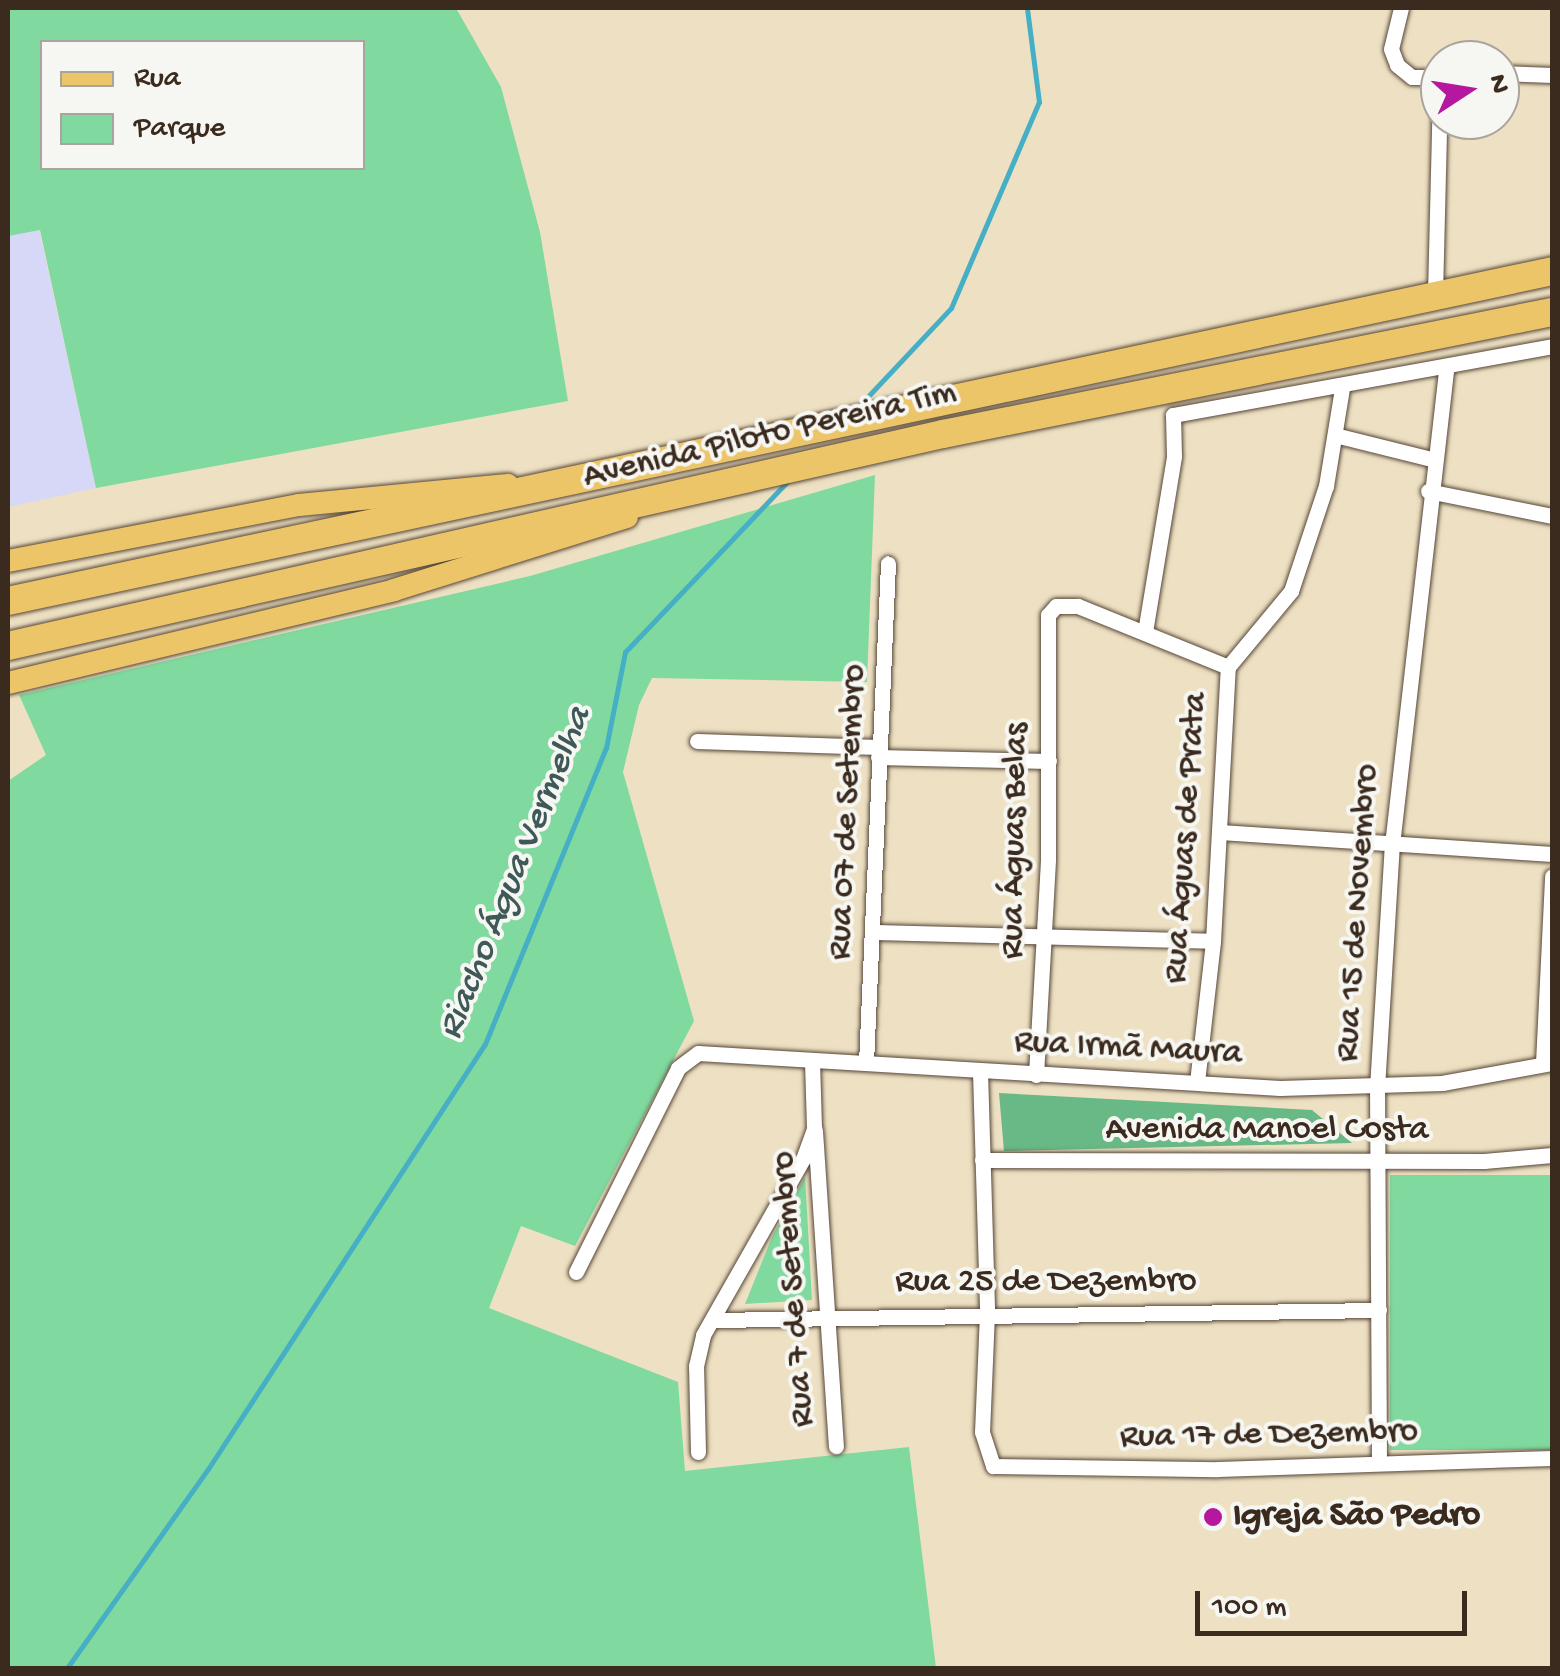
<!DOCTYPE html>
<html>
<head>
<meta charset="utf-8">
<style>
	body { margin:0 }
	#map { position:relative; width:1560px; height:1676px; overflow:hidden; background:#eee1c3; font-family:"Gochi Hand",sans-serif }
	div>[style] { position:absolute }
	.built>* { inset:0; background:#d7d7f8 }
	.green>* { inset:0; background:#80d99f; transform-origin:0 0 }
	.forest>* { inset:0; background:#68b986 }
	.stream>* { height:5px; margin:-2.5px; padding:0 2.5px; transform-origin:2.5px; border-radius:2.5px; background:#46afc5 }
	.roads { filter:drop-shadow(0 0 2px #564537) drop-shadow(0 0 2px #564537) }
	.street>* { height:15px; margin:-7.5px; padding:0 7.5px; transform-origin:7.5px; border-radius:7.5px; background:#fff }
	.primary>* { height:22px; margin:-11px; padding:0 11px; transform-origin:11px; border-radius:11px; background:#edc569 }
	.highway>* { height:28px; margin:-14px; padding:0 14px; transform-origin:14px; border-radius:14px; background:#edc569 }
	.dots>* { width:28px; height:28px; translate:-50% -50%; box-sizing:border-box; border:5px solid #f6f6f2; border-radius:50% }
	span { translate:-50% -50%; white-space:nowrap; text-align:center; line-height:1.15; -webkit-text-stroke:8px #f6f6f2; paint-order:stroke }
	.street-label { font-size:35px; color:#3b2a1e }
	.poi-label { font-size:35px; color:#3b2a1e; font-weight:700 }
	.left { translate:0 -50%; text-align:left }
	.water-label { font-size:38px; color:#3f5958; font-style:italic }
	.frame { position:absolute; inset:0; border:10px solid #3b2a1e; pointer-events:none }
	.legend { position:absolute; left:40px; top:40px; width:325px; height:130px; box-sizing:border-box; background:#f6f6f2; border:2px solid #aba49d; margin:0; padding:12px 18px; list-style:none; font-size:30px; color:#3b2a1e }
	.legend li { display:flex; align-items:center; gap:20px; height:50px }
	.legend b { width:50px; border:2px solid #aba49d }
	.north { position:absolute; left:1420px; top:40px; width:100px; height:100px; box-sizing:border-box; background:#f6f6f2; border:2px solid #aba49d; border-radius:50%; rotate:78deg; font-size:28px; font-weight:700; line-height:40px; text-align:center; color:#3b2a1e }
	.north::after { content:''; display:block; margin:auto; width:35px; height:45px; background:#b5179e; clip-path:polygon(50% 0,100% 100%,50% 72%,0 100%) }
	.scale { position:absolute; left:1195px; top:1591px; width:272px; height:45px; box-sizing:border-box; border:5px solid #3b2a1e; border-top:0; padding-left:12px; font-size:30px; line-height:35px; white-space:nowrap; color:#3b2a1e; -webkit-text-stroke:8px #f6f6f2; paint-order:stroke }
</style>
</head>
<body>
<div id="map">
	<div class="built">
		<div style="clip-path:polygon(39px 229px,96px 488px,8px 507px,8px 236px)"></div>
	</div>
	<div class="green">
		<div style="clip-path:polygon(evenodd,8px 8px,456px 8px,501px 87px,540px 232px,568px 401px,96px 488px,40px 230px,8px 236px,8px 8px,42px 42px,362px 42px,362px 168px,42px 168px,42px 42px)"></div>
		<div style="clip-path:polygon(875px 475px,867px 682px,652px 678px,639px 705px,623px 772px,694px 1021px,575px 1246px,521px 1226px,489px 1308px,678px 1382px,685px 1471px,909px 1447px,936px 1668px,8px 1668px,8px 781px,46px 755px,19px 695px,530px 576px)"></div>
		<div style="left:1552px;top:1175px;width:275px;height:162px;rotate:90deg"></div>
		<div style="clip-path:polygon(805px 1177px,812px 1300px,745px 1304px,772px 1237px)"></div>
	</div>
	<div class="forest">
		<div style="clip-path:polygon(999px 1093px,1312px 1110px,1352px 1143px,1004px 1151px)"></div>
	</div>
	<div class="stream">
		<div style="left:858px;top:407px;width:136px;rotate:-46.8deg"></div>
		<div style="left:951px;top:308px;width:224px;rotate:-66.9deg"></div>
		<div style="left:1039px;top:102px;width:95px;rotate:-97.3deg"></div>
		<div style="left:67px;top:1668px;width:244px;rotate:-54.7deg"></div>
		<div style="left:208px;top:1469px;width:507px;rotate:-56.91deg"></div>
		<div style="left:485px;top:1044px;width:320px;rotate:-67.8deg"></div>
		<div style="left:606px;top:748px;width:98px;rotate:-78.8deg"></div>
		<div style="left:625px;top:652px;width:238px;rotate:-46.4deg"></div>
	</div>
	<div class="roads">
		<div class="street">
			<div style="left:1401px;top:8px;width:42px;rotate:103.7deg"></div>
			<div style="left:1391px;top:49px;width:17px;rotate:69deg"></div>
			<div style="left:1397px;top:65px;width:19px;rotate:39deg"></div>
			<div style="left:1412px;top:77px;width:28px"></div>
			<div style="left:1500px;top:73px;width:52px;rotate:2.2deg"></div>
			<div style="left:1435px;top:295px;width:206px;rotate:-88.6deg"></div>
			<div style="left:1335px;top:435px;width:99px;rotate:14deg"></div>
			<div style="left:1428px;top:491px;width:126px;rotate:11.4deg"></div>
			<div style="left:1145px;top:632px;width:178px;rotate:-80.6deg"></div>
			<div style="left:1174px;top:456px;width:41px;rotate:-91.4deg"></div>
			<div style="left:1173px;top:415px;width:385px;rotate:-10.3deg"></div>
			<div style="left:1228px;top:667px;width:99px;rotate:-50.3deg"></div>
			<div style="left:1291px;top:591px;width:111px;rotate:-71.6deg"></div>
			<div style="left:1326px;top:486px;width:99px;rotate:-80.7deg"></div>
			<div style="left:697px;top:741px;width:181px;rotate:1.9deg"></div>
			<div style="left:878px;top:757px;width:171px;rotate:1.3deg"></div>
			<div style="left:1220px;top:832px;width:333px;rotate:3.8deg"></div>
			<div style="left:873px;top:932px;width:340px;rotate:1.5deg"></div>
			<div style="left:866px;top:1063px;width:500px;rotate:-87.48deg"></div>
			<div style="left:1543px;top:1063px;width:187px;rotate:-87.2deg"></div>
			<div style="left:980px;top:1071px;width:242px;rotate:88.3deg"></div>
			<div style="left:987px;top:1313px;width:119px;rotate:92.4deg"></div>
			<div style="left:982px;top:1432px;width:36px;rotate:72deg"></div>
			<div style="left:993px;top:1466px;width:225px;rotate:0.8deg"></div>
			<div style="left:1218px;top:1469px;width:334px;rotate:-1.9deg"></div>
			<div style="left:1036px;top:1075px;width:215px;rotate:-86.8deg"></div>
			<div style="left:1048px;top:860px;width:245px;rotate:-90deg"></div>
			<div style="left:1048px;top:615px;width:12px;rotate:-48deg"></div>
			<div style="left:1056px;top:606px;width:22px"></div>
			<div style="left:1078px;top:606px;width:162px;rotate:22.1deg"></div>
			<div style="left:1197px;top:1082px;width:142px;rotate:-83.5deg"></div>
			<div style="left:1213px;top:941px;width:274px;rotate:-86.9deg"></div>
			<div style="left:815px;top:1131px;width:316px;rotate:86.2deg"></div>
			<div style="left:982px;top:1160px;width:502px;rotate:0.11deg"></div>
			<div style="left:1484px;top:1161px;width:68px;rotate:-5deg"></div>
			<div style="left:576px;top:1272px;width:228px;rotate:-63.4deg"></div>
			<div style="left:678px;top:1068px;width:25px;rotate:-37deg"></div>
			<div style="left:698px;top:1053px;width:583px;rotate:3.44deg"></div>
			<div style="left:1280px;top:1088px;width:162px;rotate:-1.8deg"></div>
			<div style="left:1442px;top:1083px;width:112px;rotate:-10.3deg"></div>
			<div style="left:712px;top:1320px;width:667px;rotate:-0.86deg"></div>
			<div style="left:698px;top:1452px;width:86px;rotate:-91.3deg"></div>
			<div style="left:696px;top:1366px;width:32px;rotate:-77deg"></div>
			<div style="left:703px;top:1335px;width:202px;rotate:-60.4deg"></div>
			<div style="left:803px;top:1159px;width:33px;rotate:-70deg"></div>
			<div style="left:814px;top:1128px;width:68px;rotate:-91.7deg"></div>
			<div style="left:1379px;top:1463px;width:375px;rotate:-90.3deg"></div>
			<div style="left:1377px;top:1088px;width:243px;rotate:-86.5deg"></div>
			<div style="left:1392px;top:845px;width:479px;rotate:-83.5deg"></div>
		</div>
		<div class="primary">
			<div style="left:8px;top:561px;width:296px;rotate:-10.9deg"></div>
			<div style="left:299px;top:505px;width:210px;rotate:-5.5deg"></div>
			<div style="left:8px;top:683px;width:397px;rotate:-13.5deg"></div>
			<div style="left:394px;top:590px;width:244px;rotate:-17.4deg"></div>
		</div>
		<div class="highway">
			<div style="left:8px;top:601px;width:1579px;rotate:-12.06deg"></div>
			<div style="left:8px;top:646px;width:959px;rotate:-12.78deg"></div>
			<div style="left:943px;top:434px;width:621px;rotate:-11.33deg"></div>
		</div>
	</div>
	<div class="dots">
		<div style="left:1213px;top:1517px;background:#b5179e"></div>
	</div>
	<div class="street-label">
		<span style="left:770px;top:436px;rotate:-13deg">Avenida Piloto Pereira Tim</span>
		<span style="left:849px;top:812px;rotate:-87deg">Rua 07 de Setembro</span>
		<span style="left:1187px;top:838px;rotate:-86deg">Rua Águas de Prata</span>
		<span style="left:1016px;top:841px;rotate:-89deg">Rua Águas Belas</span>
		<span style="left:1359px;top:913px;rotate:-86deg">Rua 15 de Novembro</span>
		<span style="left:1128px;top:1049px;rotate:3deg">Rua Irmã Maura</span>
		<span style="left:1267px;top:1131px">Avenida Manoel Costa</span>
		<span style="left:1046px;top:1283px">Rua 25 de Dezembro</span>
		<span style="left:795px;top:1289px;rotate:-94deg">Rua 7 de Setembro</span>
		<span style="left:1269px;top:1436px;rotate:-1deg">Rua 17 de Dezembro</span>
	</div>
	<div class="poi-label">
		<span class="left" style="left:1233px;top:1517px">Igreja São Pedro</span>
	</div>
	<div class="water-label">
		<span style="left:517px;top:874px;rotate:-68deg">Riacho Água Vermelha</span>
	</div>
	<div class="frame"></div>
	<ul class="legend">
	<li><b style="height:12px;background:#edc569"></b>Rua</li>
	<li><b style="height:28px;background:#80d99f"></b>Parque</li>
	</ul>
	<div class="north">N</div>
	<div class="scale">100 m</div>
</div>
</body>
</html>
